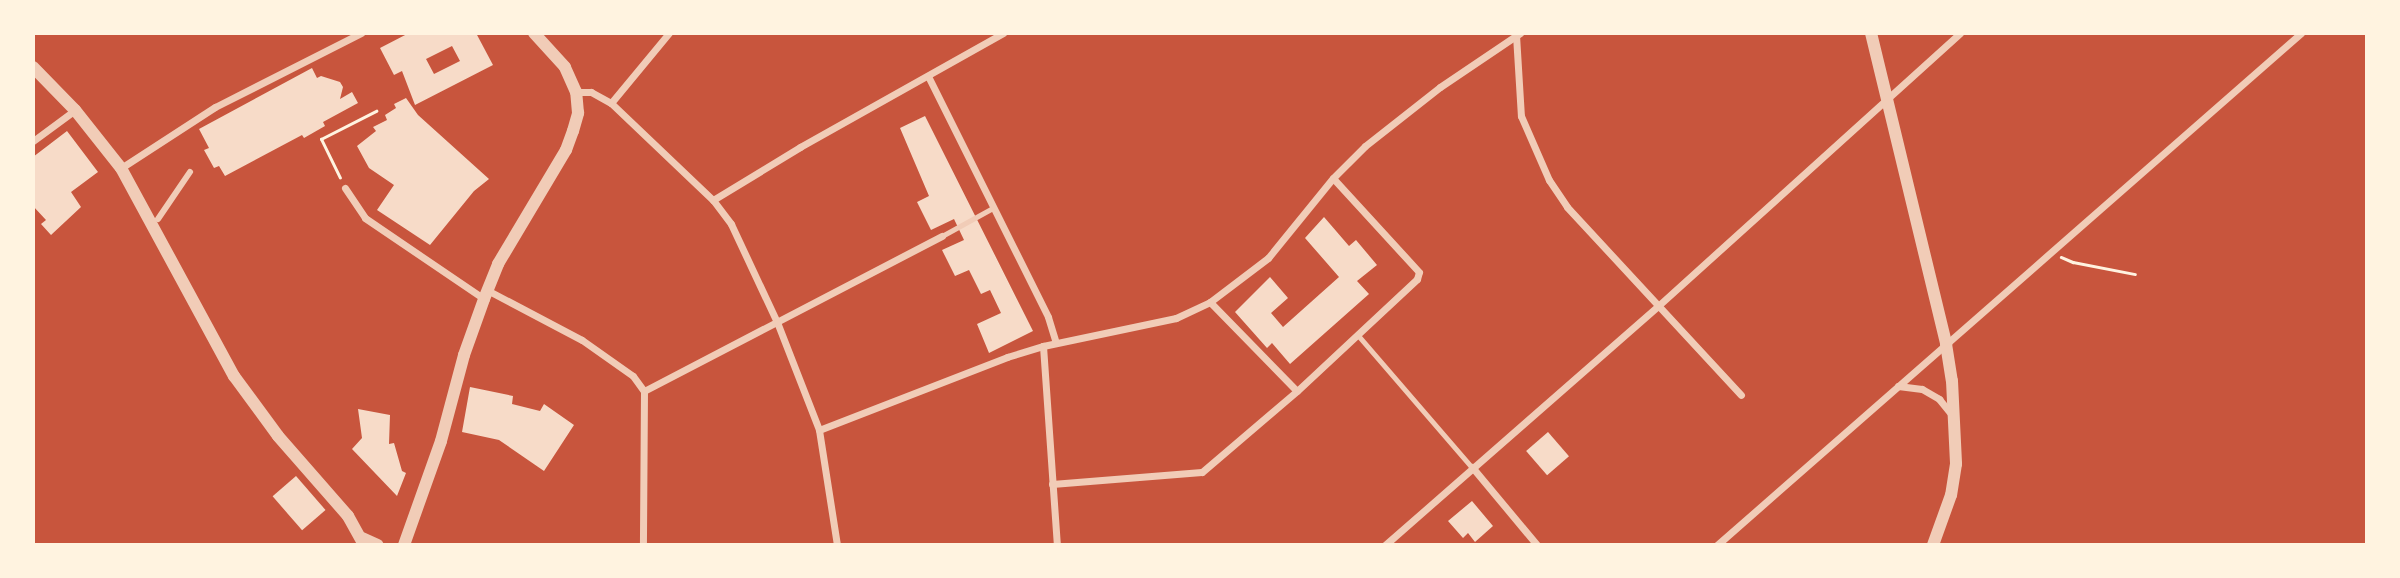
<!DOCTYPE html>
<html>
<head>
<meta charset="utf-8">
<style>
	body { margin:0 }
	#map { position:relative; width:2400px; height:578px; overflow:hidden; background:#c8553d; font-family:"Open Sans",sans-serif }
	div>[style] { position:absolute }
	.building>* { inset:0; background:#f7dbc8; transform-origin:0 0 }
	.path>* { height:2.5px; margin:-1.25px; padding:0 1.25px; transform-origin:1.25px; border-radius:1.25px; background:#fff3e0 }
	.service>* { height:4.5px; margin:-2.25px; padding:0 2.25px; transform-origin:2.25px; border-radius:2.25px; background:#f1ccb7 }
	.pedestrian>* { height:6px; margin:-3px; padding:0 3px; transform-origin:3px; border-radius:3px; background:#f1ccb7 }
	.minor>* { height:7px; margin:-3.5px; padding:0 3.5px; transform-origin:3.5px; border-radius:3.5px; background:#f1ccb7 }
	.tertiary>* { height:12px; margin:-6px; padding:0 6px; transform-origin:6px; border-radius:6px; background:#f1ccb7 }
	span { translate:-50% -50%; white-space:nowrap; text-align:center; line-height:1.15; -webkit-text-stroke:5px #fff3e0; paint-order:stroke }
	.frame { position:absolute; inset:0; border:35px solid #fff3e0; pointer-events:none }
</style>
</head>
<body>
<div id="map">
	<div class="building">
		<div style="clip-path:polygon(evenodd,409px 33px,476px 33px,493px 65px,415px 105px,402px 71px,394px 75px,380px 48px,409px 33px,452px 46px,460px 61px,434px 74px,426px 59px,452px 46px)"></div>
		<div style="clip-path:polygon(312px 68px,317px 78px,321px 76px,340px 82px,343px 87px,340px 99px,352px 92px,358px 103px,323px 122px,325px 126px,304px 138px,302px 135px,225px 176px,219px 166px,214px 168px,204px 150px,209px 148px,199px 129px)"></div>
		<div style="clip-path:polygon(406px 98px,418px 115px,489px 179px,474px 191px,430px 245px,377px 210px,394px 185px,369px 168px,357px 146px,376px 131px,373px 127px,387px 120px,385px 115px,396px 108px,394px 104px)"></div>
		<div style="clip-path:polygon(925px 116px,1033px 331px,989px 353px,977px 324px,1001px 313px,990px 290px,981px 294px,969px 270px,955px 276px,942px 250px,964px 240px,954px 219px,931px 230px,917px 202px,929px 196px,900px 128px)"></div>
		<div style="clip-path:polygon(67px 131px,98px 172px,71px 192px,81px 207px,51px 235px,41px 224px,46px 220px,33px 206px,33px 157px)"></div>
		<div style="clip-path:polygon(1324px 217px,1349px 246px,1356px 240px,1377px 265px,1357px 281px,1369px 294px,1290px 364px,1272px 343px,1267px 348px,1235px 312px,1270px 277px,1288px 298px,1271px 313px,1283px 327px,1339px 277px,1305px 238px)"></div>
		<div style="clip-path:polygon(470px 387px,513px 396px,512px 404px,540px 411px,544px 404px,574px 425px,544px 471px,499px 440px,462px 432px)"></div>
		<div style="clip-path:polygon(358px 409px,390px 415px,389px 444px,394px 443px,402px 471px,406px 473px,397px 496px,352px 449px,362px 438px)"></div>
		<div style="left:1548px;top:432px;width:32px;height:29px;rotate:49deg"></div>
		<div style="left:296px;top:476px;width:45px;height:31px;rotate:49deg"></div>
		<div style="clip-path:polygon(1472px 501px,1493px 526px,1475px 542px,1468px 533px,1463px 538px,1448px 521px)"></div>
	</div>
	<div class="path">
		<div style="left:340px;top:178px;width:43px;rotate:-116deg"></div>
		<div style="left:321px;top:139px;width:62px;rotate:-27deg"></div>
		<div style="left:2061px;top:257px;width:13px;rotate:23deg"></div>
		<div style="left:2073px;top:262px;width:63px;rotate:11deg"></div>
	</div>
	<div class="service">
		<div style="left:942px;top:236px;width:58px;rotate:-28.8deg"></div>
		<div style="left:1358px;top:335px;width:174px;rotate:49.2deg"></div>
	</div>
	<div class="pedestrian">
		<div style="left:158px;top:219px;width:57px;rotate:-55.8deg"></div>
	</div>
	<div class="minor">
		<div style="left:1516px;top:35px;width:81px;rotate:86.5deg"></div>
		<div style="left:1521px;top:116px;width:70px;rotate:66.4deg"></div>
		<div style="left:1549px;top:180px;width:32px;rotate:56deg"></div>
		<div style="left:1567px;top:207px;width:256px;rotate:47.2deg"></div>
		<div style="left:928px;top:76px;width:269px;rotate:63.5deg"></div>
		<div style="left:1048px;top:317px;width:27px;rotate:73deg"></div>
		<div style="left:576px;top:92px;width:15px"></div>
		<div style="left:591px;top:92px;width:23px;rotate:29deg"></div>
		<div style="left:611px;top:103px;width:141px;rotate:43.6deg"></div>
		<div style="left:713px;top:200px;width:30px;rotate:53deg"></div>
		<div style="left:731px;top:224px;width:108px;rotate:64.9deg"></div>
		<div style="left:777px;top:322px;width:116px;rotate:68.7deg"></div>
		<div style="left:819px;top:430px;width:116px;rotate:81.1deg"></div>
		<div style="left:611px;top:103px;width:91px;rotate:-50.4deg"></div>
		<div style="left:33px;top:141px;width:52px;rotate:-36.4deg"></div>
		<div style="left:121px;top:168px;width:112px;rotate:-33deg"></div>
		<div style="left:215px;top:107px;width:164px;rotate:-26.9deg"></div>
		<div style="left:345px;top:188px;width:36px;rotate:56deg"></div>
		<div style="left:365px;top:218px;width:144px;rotate:34.2deg"></div>
		<div style="left:713px;top:200px;width:102px;rotate:-31.3deg"></div>
		<div style="left:800px;top:147px;width:233px;rotate:-29.3deg"></div>
		<div style="left:487px;top:290px;width:107px;rotate:27.8deg"></div>
		<div style="left:582px;top:340px;width:62px;rotate:35.2deg"></div>
		<div style="left:633px;top:376px;width:19px;rotate:54deg"></div>
		<div style="left:644px;top:391px;width:154px;rotate:90.4deg"></div>
		<div style="left:1210px;top:302px;width:124px;rotate:45.7deg"></div>
		<div style="left:1043px;top:346px;width:199px;rotate:86deg"></div>
		<div style="left:1898px;top:386px;width:24px;rotate:7deg"></div>
		<div style="left:1922px;top:389px;width:20px;rotate:30deg"></div>
		<div style="left:1939px;top:399px;width:21px;rotate:51deg"></div>
		<div style="left:644px;top:391px;width:336px;rotate:-27.5deg"></div>
		<div style="left:819px;top:430px;width:202px;rotate:-21.2deg"></div>
		<div style="left:1007px;top:357px;width:38px;rotate:-17deg"></div>
		<div style="left:1043px;top:346px;width:136px;rotate:-11.9deg"></div>
		<div style="left:1176px;top:318px;width:38px;rotate:-25deg"></div>
		<div style="left:1210px;top:302px;width:73px;rotate:-37.2deg"></div>
		<div style="left:1268px;top:258px;width:103px;rotate:-50.9deg"></div>
		<div style="left:1333px;top:178px;width:45px;rotate:-45deg"></div>
		<div style="left:1365px;top:146px;width:95px;rotate:-38.2deg"></div>
		<div style="left:1440px;top:87px;width:97px;rotate:-34deg"></div>
		<div style="left:1472px;top:467px;width:102px;rotate:50.2deg"></div>
		<div style="left:1052px;top:484px;width:150px;rotate:-4.6deg"></div>
		<div style="left:1202px;top:472px;width:125px;rotate:-40.5deg"></div>
		<div style="left:1297px;top:391px;width:164px;rotate:-43deg"></div>
		<div style="left:1417px;top:279px;width:7px;rotate:-74deg"></div>
		<div style="left:1419px;top:272px;width:127px;rotate:-132.5deg"></div>
		<div style="left:1385px;top:545px;width:363px;rotate:-41.2deg"></div>
		<div style="left:1658px;top:306px;width:407px;rotate:-42.1deg"></div>
		<div style="left:1717px;top:545px;width:777px;rotate:-41.24deg"></div>
	</div>
	<div class="tertiary">
		<div style="left:1871px;top:33px;width:320px;rotate:76.4deg"></div>
		<div style="left:1946px;top:344px;width:37px;rotate:81deg"></div>
		<div style="left:1952px;top:381px;width:83px;rotate:87.2deg"></div>
		<div style="left:1956px;top:464px;width:31px;rotate:99deg"></div>
		<div style="left:1951px;top:495px;width:53px;rotate:109.8deg"></div>
		<div style="left:33px;top:67px;width:60px;rotate:45.7deg"></div>
		<div style="left:75px;top:110px;width:74px;rotate:51.6deg"></div>
		<div style="left:121px;top:168px;width:237px;rotate:61.5deg"></div>
		<div style="left:234px;top:376px;width:74px;rotate:53.7deg"></div>
		<div style="left:278px;top:436px;width:106px;rotate:48.8deg"></div>
		<div style="left:348px;top:516px;width:33px;rotate:61deg"></div>
		<div style="left:362px;top:538px;width:17px;rotate:24deg"></div>
		<div style="left:404px;top:545px;width:110px;rotate:-70.4deg"></div>
		<div style="left:441px;top:441px;width:89px;rotate:-75deg"></div>
		<div style="left:464px;top:355px;width:59px;rotate:-70.3deg"></div>
		<div style="left:484px;top:299px;width:38px;rotate:-68deg"></div>
		<div style="left:498px;top:264px;width:133px;rotate:-59.2deg"></div>
		<div style="left:566px;top:150px;width:20px;rotate:-70deg"></div>
		<div style="left:573px;top:131px;width:19px;rotate:-74deg"></div>
		<div style="left:578px;top:113px;width:21px;rotate:-95deg"></div>
		<div style="left:576px;top:92px;width:27px;rotate:-114deg"></div>
		<div style="left:565px;top:67px;width:46px;rotate:-132.4deg"></div>
	</div>
	<div class="frame"></div>
</div>
</body>
</html>
